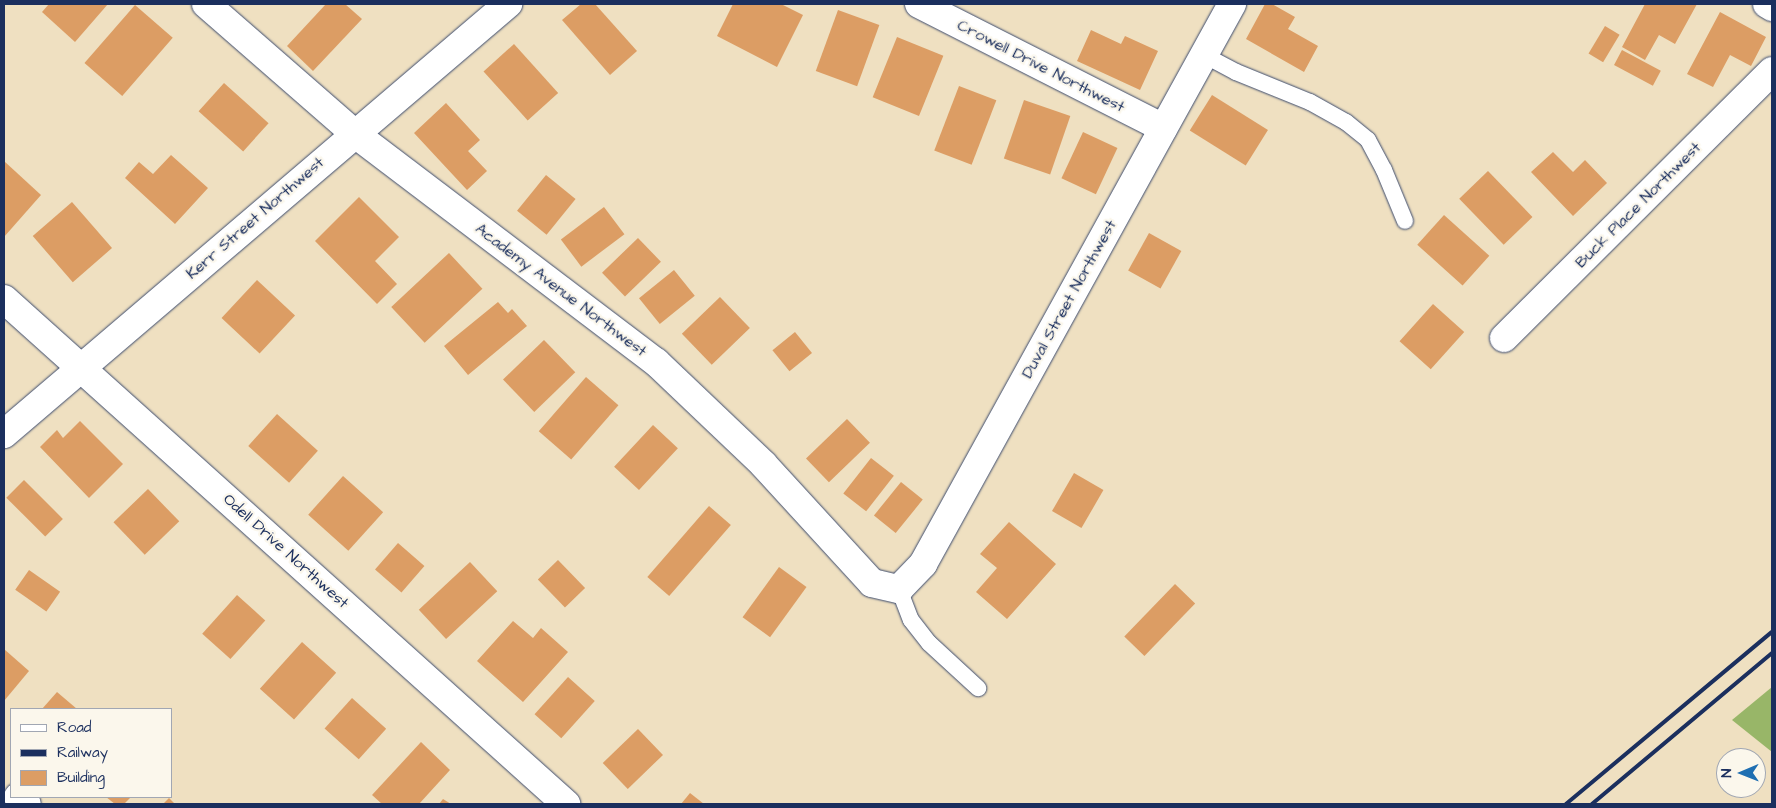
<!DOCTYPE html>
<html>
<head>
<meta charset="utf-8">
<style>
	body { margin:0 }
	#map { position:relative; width:1776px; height:808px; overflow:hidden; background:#efe0c1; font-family:"Architects Daughter",sans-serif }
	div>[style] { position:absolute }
	.forest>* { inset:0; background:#98b668 }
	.building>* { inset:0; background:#dc9d64; transform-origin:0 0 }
	.roads { filter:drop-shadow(0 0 1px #3b4a6d) drop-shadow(0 0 1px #3b4a6d) }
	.service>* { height:16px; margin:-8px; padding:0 8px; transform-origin:8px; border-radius:8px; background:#fff }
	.minor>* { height:28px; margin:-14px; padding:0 14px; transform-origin:14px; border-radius:14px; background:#fff }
	.tertiary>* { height:28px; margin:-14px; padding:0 14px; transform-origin:14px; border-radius:14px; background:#fff }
	.rail>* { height:4px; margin:-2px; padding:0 2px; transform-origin:2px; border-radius:2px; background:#1b2f5e }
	span { translate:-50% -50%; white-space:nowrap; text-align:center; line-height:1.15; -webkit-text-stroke:4.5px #fbf7ec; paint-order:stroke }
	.street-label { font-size:16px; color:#1b2f5e }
	.frame { position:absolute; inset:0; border:5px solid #1b2f5e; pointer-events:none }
	.legend { position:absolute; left:10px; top:708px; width:162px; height:90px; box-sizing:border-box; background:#fbf7ec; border:1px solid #a1a7b3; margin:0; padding:6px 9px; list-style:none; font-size:15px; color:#1b2f5e }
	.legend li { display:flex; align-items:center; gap:10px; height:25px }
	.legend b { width:25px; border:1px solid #a1a7b3 }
	.north { position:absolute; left:1716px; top:748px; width:50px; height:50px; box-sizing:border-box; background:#fbf7ec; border:1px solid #a1a7b3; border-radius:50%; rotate:269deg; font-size:14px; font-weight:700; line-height:20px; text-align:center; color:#1b2f5e }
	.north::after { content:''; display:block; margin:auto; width:18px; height:22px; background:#1f6fb2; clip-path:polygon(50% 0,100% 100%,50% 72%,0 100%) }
</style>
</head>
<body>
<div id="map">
	<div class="forest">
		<div style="clip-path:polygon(1772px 687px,1772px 752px,1732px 720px)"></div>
	</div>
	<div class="building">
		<div style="clip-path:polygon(49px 4px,108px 4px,75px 42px,42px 12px)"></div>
		<div style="clip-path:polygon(326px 4px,345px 4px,362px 19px,313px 71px,287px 46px)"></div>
		<div style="clip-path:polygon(581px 4px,595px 4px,637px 51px,610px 75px,562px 20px)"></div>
		<div style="clip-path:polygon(733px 4px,781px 4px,803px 15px,777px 67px,717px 36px)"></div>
		<div style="clip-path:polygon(1265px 4px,1272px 4px,1295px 17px,1288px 29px,1318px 46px,1304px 72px,1246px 39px)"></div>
		<div style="clip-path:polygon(1645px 4px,1697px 4px,1675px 44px,1659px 35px,1645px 60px,1622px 47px)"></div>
		<div style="left:135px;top:5px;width:50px;height:77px;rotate:41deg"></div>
		<div style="left:838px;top:10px;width:44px;height:65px;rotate:20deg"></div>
		<div style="clip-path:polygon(1720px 12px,1766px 37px,1751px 66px,1730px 55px,1713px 87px,1687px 74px)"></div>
		<div style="left:1605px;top:26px;width:17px;height:32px;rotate:31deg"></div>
		<div style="clip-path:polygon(1091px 30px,1121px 44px,1125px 36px,1158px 51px,1140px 90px,1077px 61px)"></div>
		<div style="left:897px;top:37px;width:50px;height:65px;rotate:22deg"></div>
		<div style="left:514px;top:44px;width:66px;height:41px;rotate:48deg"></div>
		<div style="left:1622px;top:50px;width:44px;height:17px;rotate:28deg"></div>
		<div style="left:224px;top:83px;width:60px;height:38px;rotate:42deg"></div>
		<div style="left:959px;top:86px;width:40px;height:69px;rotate:21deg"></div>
		<div style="left:1212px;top:95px;width:66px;height:42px;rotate:32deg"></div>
		<div style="left:1024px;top:100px;width:49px;height:62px;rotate:19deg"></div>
		<div style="clip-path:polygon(446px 103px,480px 140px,468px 151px,487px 171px,467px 190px,414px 133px)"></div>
		<div style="left:1083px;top:132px;width:38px;height:51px;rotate:25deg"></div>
		<div style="clip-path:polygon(1553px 152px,1573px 172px,1585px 160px,1607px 183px,1573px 216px,1531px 172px)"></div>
		<div style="clip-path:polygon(171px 155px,208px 188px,175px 224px,125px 178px,139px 162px,153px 174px)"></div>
		<div style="clip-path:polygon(4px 161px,41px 195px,4px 237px)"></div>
		<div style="left:1488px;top:171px;width:64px;height:40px;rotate:46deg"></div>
		<div style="left:546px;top:175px;width:38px;height:46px;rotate:39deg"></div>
		<div style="clip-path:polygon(359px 197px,399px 237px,375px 261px,397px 284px,377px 304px,315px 241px)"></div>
		<div style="left:72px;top:202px;width:61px;height:52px;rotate:49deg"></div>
		<div style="left:604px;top:207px;width:34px;height:54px;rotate:53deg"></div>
		<div style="left:1444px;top:215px;width:61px;height:40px;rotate:42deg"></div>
		<div style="left:1149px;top:233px;width:37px;height:43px;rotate:29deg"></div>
		<div style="left:638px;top:238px;width:33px;height:50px;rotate:46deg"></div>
		<div style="left:449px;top:253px;width:49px;height:79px;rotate:47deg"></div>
		<div style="left:674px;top:270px;width:33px;height:45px;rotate:51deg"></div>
		<div style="left:257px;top:280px;width:52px;height:52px;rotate:43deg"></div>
		<div style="left:720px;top:297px;width:43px;height:53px;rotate:46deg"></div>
		<div style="clip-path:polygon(498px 302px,508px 313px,512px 309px,527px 326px,468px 375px,444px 346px)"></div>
		<div style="left:1433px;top:304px;width:42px;height:50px;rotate:42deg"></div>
		<div style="left:795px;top:332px;width:27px;height:29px;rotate:51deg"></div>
		<div style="left:544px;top:340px;width:45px;height:57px;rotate:46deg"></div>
		<div style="left:586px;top:377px;width:43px;height:72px;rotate:41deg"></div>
		<div style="left:277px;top:414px;width:55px;height:43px;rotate:42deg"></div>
		<div style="left:847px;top:419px;width:33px;height:57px;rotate:46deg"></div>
		<div style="clip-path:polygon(80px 421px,123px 464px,89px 498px,40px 447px,57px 430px,63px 438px)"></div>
		<div style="left:653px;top:425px;width:34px;height:57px;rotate:43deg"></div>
		<div style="left:871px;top:458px;width:29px;height:45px;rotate:38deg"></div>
		<div style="left:1074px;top:473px;width:34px;height:44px;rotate:30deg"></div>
		<div style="left:343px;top:476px;width:54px;height:52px;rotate:42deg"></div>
		<div style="left:24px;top:480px;width:55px;height:25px;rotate:45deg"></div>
		<div style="left:901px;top:482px;width:28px;height:43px;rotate:39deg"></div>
		<div style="left:148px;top:489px;width:45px;height:48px;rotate:46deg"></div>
		<div style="left:709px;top:506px;width:29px;height:94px;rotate:41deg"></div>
		<div style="clip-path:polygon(1009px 522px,1056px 564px,1007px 619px,976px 592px,997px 568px,980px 554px)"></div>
		<div style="left:398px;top:543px;width:35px;height:35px;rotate:41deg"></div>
		<div style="left:558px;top:560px;width:39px;height:28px;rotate:46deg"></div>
		<div style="left:470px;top:562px;width:40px;height:70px;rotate:47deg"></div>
		<div style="left:779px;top:567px;width:34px;height:62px;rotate:36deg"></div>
		<div style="left:29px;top:570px;width:38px;height:24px;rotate:35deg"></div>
		<div style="left:1175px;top:584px;width:28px;height:73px;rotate:44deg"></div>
		<div style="left:237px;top:595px;width:38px;height:52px;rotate:42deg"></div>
		<div style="clip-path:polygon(513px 621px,533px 638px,541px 628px,568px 652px,523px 702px,477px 661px)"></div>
		<div style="left:302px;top:642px;width:46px;height:63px;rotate:42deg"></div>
		<div style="clip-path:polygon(4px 649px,29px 671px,4px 701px)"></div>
		<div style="left:568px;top:677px;width:36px;height:50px;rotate:42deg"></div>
		<div style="clip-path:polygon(57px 692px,77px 709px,42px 709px)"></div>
		<div style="left:352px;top:698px;width:46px;height:41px;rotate:42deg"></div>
		<div style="left:638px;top:729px;width:36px;height:49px;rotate:46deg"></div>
		<div style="clip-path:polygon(421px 742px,450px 770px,419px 804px,382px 804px,372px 795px)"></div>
		<div style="clip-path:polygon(690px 793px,704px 804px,681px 804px)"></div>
		<div style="clip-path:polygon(106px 797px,131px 797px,124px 804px,115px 804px)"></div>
		<div style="clip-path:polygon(169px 798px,175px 804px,163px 804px)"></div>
		<div style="clip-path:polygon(443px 799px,451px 804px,439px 804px)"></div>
	</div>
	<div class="roads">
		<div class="service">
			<div style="left:1204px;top:55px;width:36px;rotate:28deg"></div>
			<div style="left:1236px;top:72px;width:80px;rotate:22.1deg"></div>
			<div style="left:1310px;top:102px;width:41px;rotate:29.1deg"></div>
			<div style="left:1346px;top:122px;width:28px;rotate:39deg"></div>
			<div style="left:1368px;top:140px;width:34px;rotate:62deg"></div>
			<div style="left:1384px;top:170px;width:55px;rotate:67.6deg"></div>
			<div style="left:899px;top:589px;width:33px;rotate:69deg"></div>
			<div style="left:911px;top:620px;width:29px;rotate:52deg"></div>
			<div style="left:929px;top:643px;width:67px;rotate:42.6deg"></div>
		</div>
		<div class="minor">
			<div style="left:206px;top:4px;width:196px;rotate:41.1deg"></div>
			<div style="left:354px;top:133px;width:379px;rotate:37.2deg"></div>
			<div style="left:656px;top:362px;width:148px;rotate:43.6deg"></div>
			<div style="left:763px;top:464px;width:161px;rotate:47.5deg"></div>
			<div style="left:872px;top:583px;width:28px;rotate:13deg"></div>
			<div style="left:899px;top:589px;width:35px;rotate:-46deg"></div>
			<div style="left:923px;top:564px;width:640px;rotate:-61.11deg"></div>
			<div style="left:919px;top:4px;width:274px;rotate:26.9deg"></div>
			<div style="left:1767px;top:4px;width:6px;rotate:31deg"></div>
			<div style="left:4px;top:299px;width:756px;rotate:41.94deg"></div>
			<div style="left:1504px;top:338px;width:378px;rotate:-44.9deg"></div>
			<div style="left:18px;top:797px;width:11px;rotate:38deg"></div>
		</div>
		<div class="tertiary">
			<div style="left:4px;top:434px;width:663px;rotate:-40.47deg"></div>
		</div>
	</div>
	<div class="rail">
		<div style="left:1566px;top:804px;width:268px;rotate:-39.9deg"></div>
		<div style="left:1592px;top:804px;width:235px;rotate:-40deg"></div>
	</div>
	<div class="street-label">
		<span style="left:1041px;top:66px;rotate:27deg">Crowell Drive Northwest</span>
		<span style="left:1638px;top:205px;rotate:-45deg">Buck Place Northwest</span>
		<span style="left:255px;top:218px;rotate:-41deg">Kerr Street Northwest</span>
		<span style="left:561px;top:290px;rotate:37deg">Academy Avenue Northwest</span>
		<span style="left:1069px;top:299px;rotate:-61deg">Duval Street Northwest</span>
		<span style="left:286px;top:551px;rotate:42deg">Odell Drive Northwest</span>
	</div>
	<div class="frame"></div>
	<ul class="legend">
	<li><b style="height:6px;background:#fff"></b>Road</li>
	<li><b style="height:6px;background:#1b2f5e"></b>Railway</li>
	<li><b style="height:14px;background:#dc9d64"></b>Building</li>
	</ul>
	<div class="north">N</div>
</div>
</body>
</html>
